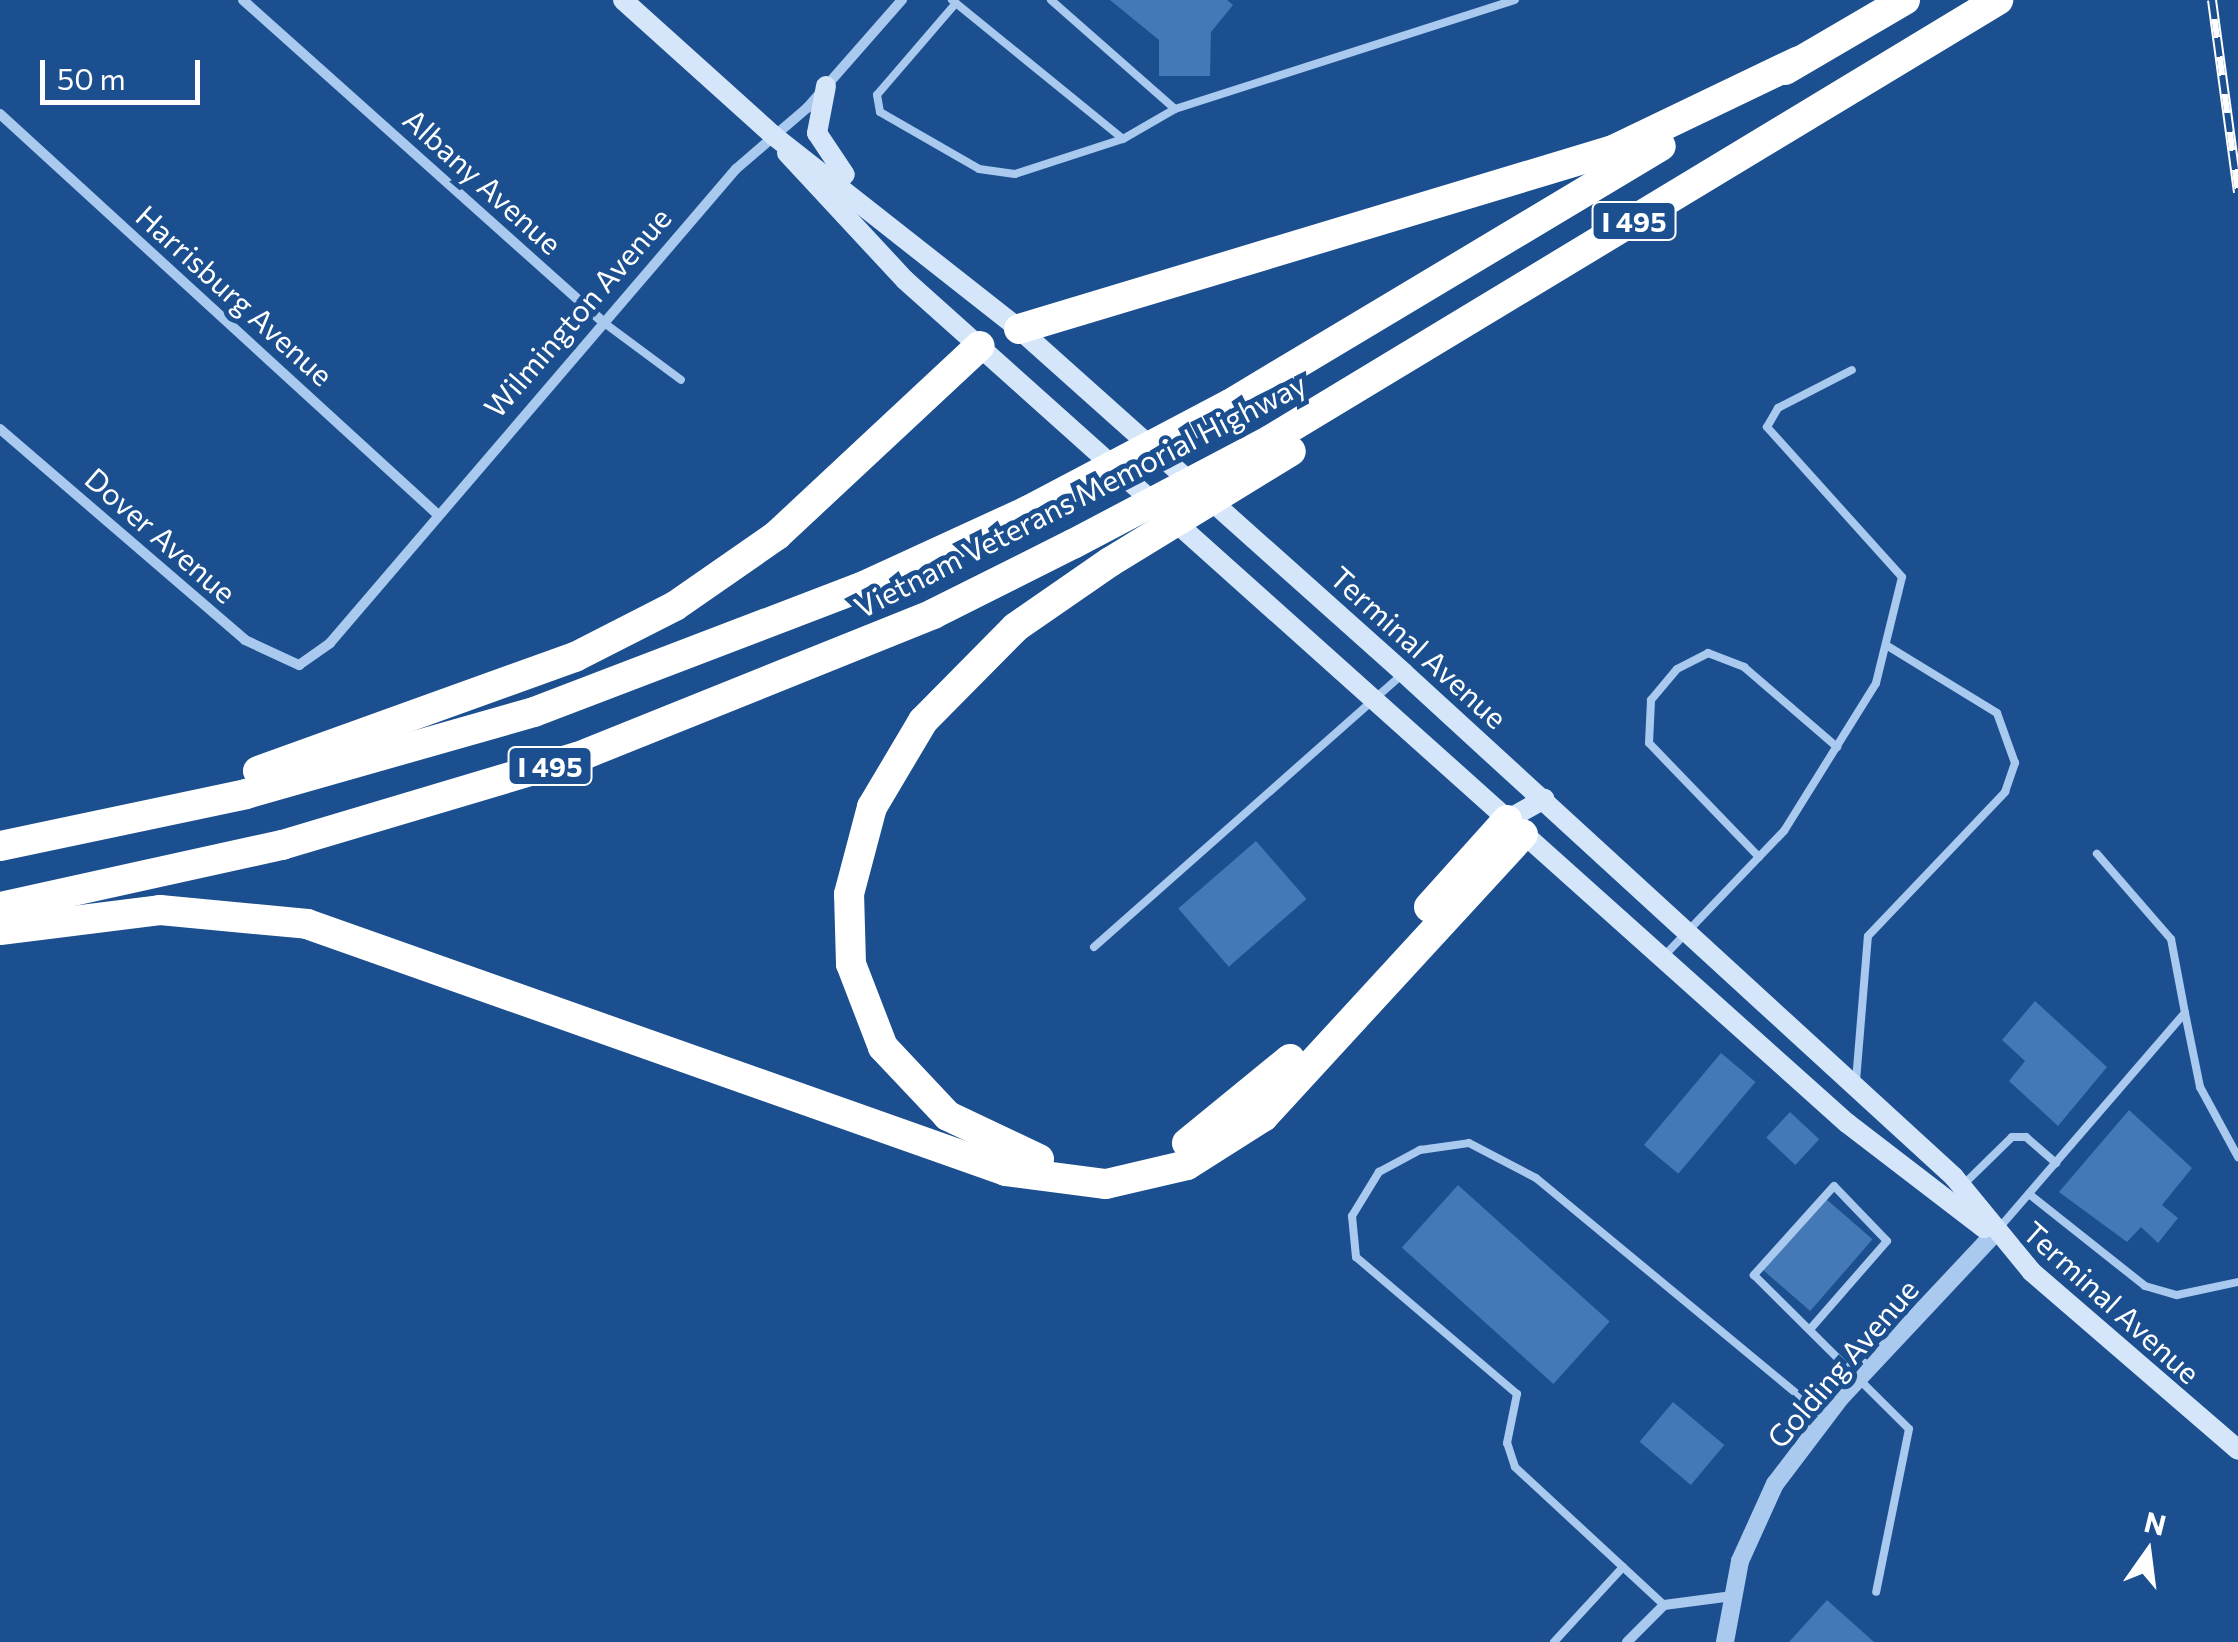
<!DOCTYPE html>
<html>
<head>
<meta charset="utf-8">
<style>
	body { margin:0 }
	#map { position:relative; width:2238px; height:1642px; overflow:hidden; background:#1b4f8f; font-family:Commissioner,sans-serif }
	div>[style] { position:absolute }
	.building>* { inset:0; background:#4478b7; transform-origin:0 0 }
	.service>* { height:8px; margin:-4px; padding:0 4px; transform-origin:4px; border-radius:4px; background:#a9c9ee }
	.minor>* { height:10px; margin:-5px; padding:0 5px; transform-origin:5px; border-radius:5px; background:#a9c9ee }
	.tertiary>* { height:18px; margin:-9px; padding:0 9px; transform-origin:9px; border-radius:9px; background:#a9c9ee }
	.secondary>* { height:20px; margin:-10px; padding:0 10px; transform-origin:10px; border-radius:10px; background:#d6e6fa }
	.motorway>* { height:30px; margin:-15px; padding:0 15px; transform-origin:15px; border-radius:15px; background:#fff }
	.rail>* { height:10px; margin-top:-5px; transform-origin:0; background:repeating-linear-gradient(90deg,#1b4f8f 0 19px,#fff 0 38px); box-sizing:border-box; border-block:2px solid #fff }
	.motorway-bridge>* { height:30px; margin:-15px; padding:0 15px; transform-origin:15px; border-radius:15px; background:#fff }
	span { translate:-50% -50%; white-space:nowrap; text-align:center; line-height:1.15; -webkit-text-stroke:10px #1b4f8f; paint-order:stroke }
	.shield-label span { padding:2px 8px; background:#1b4f8f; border:2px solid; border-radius:8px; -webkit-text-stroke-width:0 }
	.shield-label { font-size:28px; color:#fff; font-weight:700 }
	.street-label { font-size:30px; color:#fff }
	.north { position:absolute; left:2098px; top:1502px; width:100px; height:100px; -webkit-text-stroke:8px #1b4f8f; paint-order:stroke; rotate:14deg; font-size:28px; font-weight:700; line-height:40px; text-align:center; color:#fff }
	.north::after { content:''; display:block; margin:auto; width:35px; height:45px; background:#fff; clip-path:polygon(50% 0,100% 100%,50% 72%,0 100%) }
	.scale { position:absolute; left:40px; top:60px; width:160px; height:45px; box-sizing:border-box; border:5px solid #fff; border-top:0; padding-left:12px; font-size:30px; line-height:35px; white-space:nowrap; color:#fff; -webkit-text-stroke:8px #1b4f8f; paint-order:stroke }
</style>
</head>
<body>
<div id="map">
	<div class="building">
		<div style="clip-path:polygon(1110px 0,1227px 0,1233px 5px,1211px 32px,1210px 76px,1159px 76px,1159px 40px)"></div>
		<div style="left:1256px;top:841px;width:77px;height:103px;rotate:49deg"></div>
		<div style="clip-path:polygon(2035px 1001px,2107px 1067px,2058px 1126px,2009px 1081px,2025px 1061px,2002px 1040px)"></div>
		<div style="left:1721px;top:1053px;width:45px;height:120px;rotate:40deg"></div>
		<div style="clip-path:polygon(2129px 1110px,2192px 1168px,2162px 1205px,2178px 1218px,2158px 1243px,2141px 1227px,2127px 1242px,2059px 1192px)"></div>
		<div style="left:1790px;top:1112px;width:40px;height:35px;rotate:43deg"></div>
		<div style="left:1458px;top:1185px;width:204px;height:84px;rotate:42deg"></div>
		<div style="left:1825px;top:1198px;width:63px;height:95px;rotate:41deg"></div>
		<div style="left:1673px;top:1402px;width:67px;height:52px;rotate:40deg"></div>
		<div style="clip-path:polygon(1827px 1600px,1874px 1642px,1789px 1642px)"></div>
	</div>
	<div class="service">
		<div style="left:952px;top:0;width:220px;rotate:39.1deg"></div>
		<div style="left:1051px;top:0;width:165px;rotate:41.3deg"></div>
		<div style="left:1175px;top:109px;width:357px;rotate:-17.8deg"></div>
		<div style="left:956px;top:3px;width:121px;rotate:130.7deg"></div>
		<div style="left:877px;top:95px;width:17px;rotate:80deg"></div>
		<div style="left:880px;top:112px;width:114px;rotate:29.9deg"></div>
		<div style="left:979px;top:169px;width:36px;rotate:8deg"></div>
		<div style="left:1015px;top:174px;width:114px;rotate:-18deg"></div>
		<div style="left:1123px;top:139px;width:60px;rotate:-30deg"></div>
		<div style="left:603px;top:322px;width:97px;rotate:36.6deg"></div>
		<div style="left:1759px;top:857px;width:158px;rotate:-134deg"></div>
		<div style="left:1649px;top:743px;width:43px;rotate:-87.3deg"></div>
		<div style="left:1651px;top:700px;width:40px;rotate:-50deg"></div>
		<div style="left:1677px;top:669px;width:35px;rotate:-27deg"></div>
		<div style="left:1708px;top:653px;width:39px;rotate:21deg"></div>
		<div style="left:1744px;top:667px;width:123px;rotate:40.7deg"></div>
		<div style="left:1094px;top:947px;width:414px;rotate:-41.5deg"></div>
		<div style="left:1665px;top:955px;width:172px;rotate:-46.2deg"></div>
		<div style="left:1784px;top:831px;width:174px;rotate:-58.1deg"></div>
		<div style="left:1876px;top:683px;width:109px;rotate:-76.2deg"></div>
		<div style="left:1902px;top:577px;width:202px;rotate:-132deg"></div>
		<div style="left:1767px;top:427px;width:22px;rotate:-60deg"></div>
		<div style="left:1778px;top:408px;width:83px;rotate:-27.2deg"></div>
		<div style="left:2185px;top:1013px;width:76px;rotate:78.5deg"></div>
		<div style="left:2200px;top:1087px;width:80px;rotate:61.5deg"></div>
		<div style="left:1856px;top:1081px;width:145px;rotate:-85.3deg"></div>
		<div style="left:1868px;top:936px;width:199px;rotate:-46.4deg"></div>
		<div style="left:2005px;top:792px;width:31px;rotate:-71deg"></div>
		<div style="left:2015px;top:763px;width:53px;rotate:-109.8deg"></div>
		<div style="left:1997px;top:713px;width:130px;rotate:-148.5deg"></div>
		<div style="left:1964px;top:1184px;width:67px;rotate:-44.4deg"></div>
		<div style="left:2012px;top:1137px;width:14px"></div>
		<div style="left:2026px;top:1137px;width:40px;rotate:41deg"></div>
		<div style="left:2029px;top:1194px;width:148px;rotate:38.4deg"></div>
		<div style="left:2145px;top:1286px;width:33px;rotate:16deg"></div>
		<div style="left:2177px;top:1295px;width:62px;rotate:-12deg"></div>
		<div style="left:2000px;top:1227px;width:283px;rotate:-49.2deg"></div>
		<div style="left:2185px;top:1013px;width:75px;rotate:-100.7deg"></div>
		<div style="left:2171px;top:939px;width:113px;rotate:-131deg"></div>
		<div style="left:1812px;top:1327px;width:114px;rotate:-48.9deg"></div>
		<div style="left:1887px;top:1241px;width:76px;rotate:-133.9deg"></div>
		<div style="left:1834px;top:1186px;width:120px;rotate:132deg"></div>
		<div style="left:1754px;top:1275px;width:218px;rotate:44.8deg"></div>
		<div style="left:1909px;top:1429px;width:166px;rotate:101.4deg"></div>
		<div style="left:1664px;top:1605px;width:203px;rotate:-137.2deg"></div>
		<div style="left:1515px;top:1467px;width:25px;rotate:-108deg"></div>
		<div style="left:1507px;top:1443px;width:50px;rotate:-78.5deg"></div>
		<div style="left:1517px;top:1394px;width:211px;rotate:-139.6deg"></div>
		<div style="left:1356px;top:1257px;width:41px;rotate:-95.6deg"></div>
		<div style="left:1352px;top:1216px;width:52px;rotate:-58.5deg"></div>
		<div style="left:1379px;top:1172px;width:47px;rotate:-28.2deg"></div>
		<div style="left:1420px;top:1150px;width:49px;rotate:-8.1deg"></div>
		<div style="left:1469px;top:1143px;width:76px;rotate:27.6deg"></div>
		<div style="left:1536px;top:1178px;width:375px;rotate:39.6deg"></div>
		<div style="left:1554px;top:1642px;width:102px;rotate:-47.4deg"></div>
	</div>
	<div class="minor">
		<div style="left:243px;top:0;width:479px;rotate:41.8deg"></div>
		<div style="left:0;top:114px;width:591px;rotate:42.46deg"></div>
		<div style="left:0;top:429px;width:323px;rotate:40.7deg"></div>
		<div style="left:245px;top:640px;width:60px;rotate:24.8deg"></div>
		<div style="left:299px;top:665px;width:38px;rotate:-35deg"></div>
		<div style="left:330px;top:643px;width:624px;rotate:-49.42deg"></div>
		<div style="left:736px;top:169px;width:94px;rotate:-40.7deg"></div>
		<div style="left:807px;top:108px;width:144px;rotate:-48.7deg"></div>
		<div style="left:1627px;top:1642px;width:52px;rotate:-45deg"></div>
		<div style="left:1664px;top:1605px;width:69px;rotate:-7.5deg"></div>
	</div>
	<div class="tertiary">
		<div style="left:1725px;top:1642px;width:82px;rotate:-79.5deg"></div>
		<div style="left:1740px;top:1561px;width:85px;rotate:-65.6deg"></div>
		<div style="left:1775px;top:1484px;width:109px;rotate:-52.8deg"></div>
		<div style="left:1841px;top:1397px;width:224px;rotate:-46.8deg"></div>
	</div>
	<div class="secondary">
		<div style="left:623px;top:0;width:203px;rotate:42deg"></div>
		<div style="left:774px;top:136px;width:312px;rotate:38.2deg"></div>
		<div style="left:1019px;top:329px;width:516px;rotate:41.78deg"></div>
		<div style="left:1404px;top:673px;width:746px;rotate:42.5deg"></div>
		<div style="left:1954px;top:1177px;width:123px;rotate:50.6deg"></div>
		<div style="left:2032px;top:1272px;width:272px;rotate:40.8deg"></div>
		<div style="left:826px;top:86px;width:48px;rotate:100.8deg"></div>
		<div style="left:817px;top:133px;width:50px;rotate:56.3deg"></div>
		<div style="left:787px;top:153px;width:173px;rotate:47.1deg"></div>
		<div style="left:905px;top:280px;width:1264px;rotate:41.83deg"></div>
		<div style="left:1847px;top:1123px;width:173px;rotate:37.5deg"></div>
		<div style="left:1507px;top:820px;width:43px;rotate:-29.6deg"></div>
	</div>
	<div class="motorway">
		<div style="left:1785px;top:70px;width:139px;rotate:-30.3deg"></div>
		<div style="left:1019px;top:329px;width:620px;rotate:-16.77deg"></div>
		<div style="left:1613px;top:150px;width:206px;rotate:-25.6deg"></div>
		<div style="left:1230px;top:404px;width:502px;rotate:-30.91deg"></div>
		<div style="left:1270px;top:440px;width:851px;rotate:-31.15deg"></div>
		<div style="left:258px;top:771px;width:337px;rotate:-19.8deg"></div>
		<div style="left:575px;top:657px;width:112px;rotate:-27deg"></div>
		<div style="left:675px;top:606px;width:124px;rotate:-34.8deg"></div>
		<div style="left:777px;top:535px;width:277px;rotate:-43deg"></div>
		<div style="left:0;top:846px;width:251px;rotate:-11.9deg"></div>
		<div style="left:246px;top:794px;width:299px;rotate:-15.9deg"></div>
		<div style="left:534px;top:712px;width:353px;rotate:-20.9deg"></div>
		<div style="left:864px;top:586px;width:182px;rotate:-24.7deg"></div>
		<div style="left:0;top:907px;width:289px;rotate:-12.4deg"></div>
		<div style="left:282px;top:845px;width:309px;rotate:-16.6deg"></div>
		<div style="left:578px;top:757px;width:383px;rotate:-21.9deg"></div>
		<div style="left:933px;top:614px;width:157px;rotate:-26.6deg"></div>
		<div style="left:1429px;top:907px;width:117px;rotate:-48.1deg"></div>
		<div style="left:0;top:930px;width:161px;rotate:-7.1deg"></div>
		<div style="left:160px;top:910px;width:148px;rotate:5.4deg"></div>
		<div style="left:307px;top:924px;width:741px;rotate:19.46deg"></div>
		<div style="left:1006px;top:1171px;width:101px;rotate:7.4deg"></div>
		<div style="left:1106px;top:1184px;width:83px;rotate:-13.2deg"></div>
		<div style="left:1187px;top:1165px;width:90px;rotate:-32.3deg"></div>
		<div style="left:1263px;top:1117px;width:384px;rotate:-47.4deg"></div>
		<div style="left:1187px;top:1143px;width:133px;rotate:-39.2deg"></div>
		<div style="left:1039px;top:1159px;width:101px;rotate:-154.7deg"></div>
		<div style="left:948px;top:1116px;width:95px;rotate:-133.3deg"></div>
		<div style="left:883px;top:1047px;width:89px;rotate:-111.1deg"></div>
		<div style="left:851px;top:964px;width:70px;rotate:-91.6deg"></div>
		<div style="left:849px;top:894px;width:90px;rotate:-75.2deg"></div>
		<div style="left:872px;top:807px;width:100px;rotate:-59.3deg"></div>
		<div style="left:923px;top:721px;width:132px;rotate:-45.3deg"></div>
		<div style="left:1016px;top:627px;width:114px;rotate:-34.7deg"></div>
	</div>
	<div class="rail">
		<div style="left:2212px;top:0;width:194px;rotate:82.3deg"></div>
	</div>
	<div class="motorway-bridge">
		<div style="left:1029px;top:510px;width:227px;rotate:-27.8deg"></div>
		<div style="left:1073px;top:544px;width:223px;rotate:-27.8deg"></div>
		<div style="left:1110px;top:562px;width:212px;rotate:-31.5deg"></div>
	</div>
	<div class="shield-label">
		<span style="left:1634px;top:221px">I 495</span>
		<span style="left:550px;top:766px">I 495</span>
	</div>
	<div class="street-label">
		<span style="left:483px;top:181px;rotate:42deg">Albany Avenue</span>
		<span style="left:235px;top:295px;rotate:42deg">Harrisburg Avenue</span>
		<span style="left:577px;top:312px;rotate:-49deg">Wilmington Avenue</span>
		<span style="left:1080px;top:495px;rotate:-27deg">Vietnam Veterans Memorial Highway</span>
		<span style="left:161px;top:535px;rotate:41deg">Dover Avenue</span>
		<span style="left:1419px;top:647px;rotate:42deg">Terminal Avenue</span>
		<span style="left:2112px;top:1302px;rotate:42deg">Terminal Avenue</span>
		<span style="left:1842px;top:1363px;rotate:-49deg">Golding Avenue</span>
	</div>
	<div class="north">N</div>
	<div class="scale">50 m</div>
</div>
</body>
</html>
